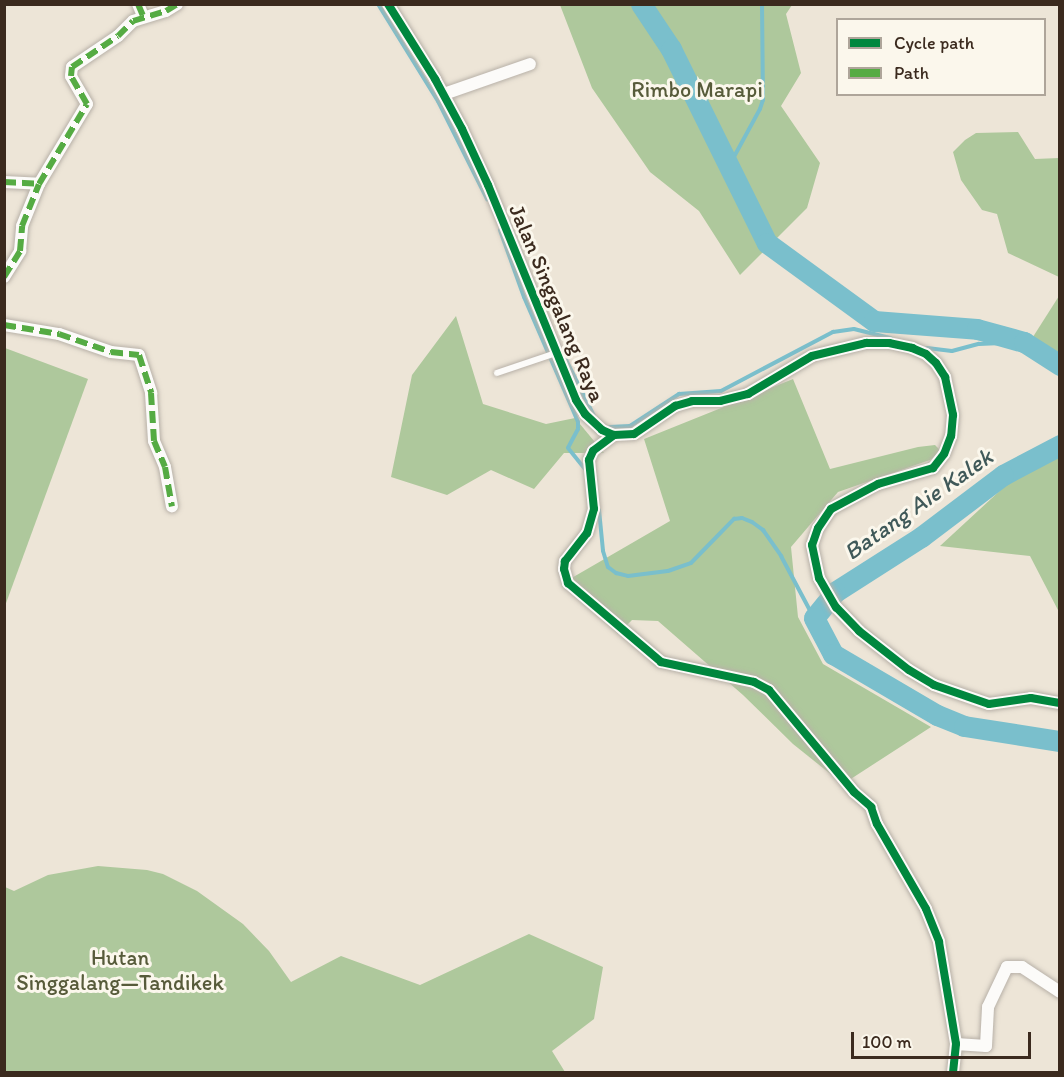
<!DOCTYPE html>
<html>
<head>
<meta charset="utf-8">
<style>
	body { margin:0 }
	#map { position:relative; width:1064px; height:1077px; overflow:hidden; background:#ede5d7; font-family:Itim,sans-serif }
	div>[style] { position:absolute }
	.forest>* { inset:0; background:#aec89c }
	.stream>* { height:4px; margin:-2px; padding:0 2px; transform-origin:2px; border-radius:2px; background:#7abfcc }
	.river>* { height:21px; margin:-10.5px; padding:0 10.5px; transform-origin:10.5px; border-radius:10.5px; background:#7abfcc }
	.roads { filter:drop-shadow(0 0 2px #b8b1a8) drop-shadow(0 0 2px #b8b1a8) }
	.service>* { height:6px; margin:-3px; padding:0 3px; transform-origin:3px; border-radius:3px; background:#fcfbf9 }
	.minor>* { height:12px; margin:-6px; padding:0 6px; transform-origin:6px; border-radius:6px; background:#fcfbf9 }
	.quiet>* { height:6px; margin-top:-3px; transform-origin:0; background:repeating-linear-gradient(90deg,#55ab43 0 12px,transparent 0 18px) }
	.cycleway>* { height:8px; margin:-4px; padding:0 4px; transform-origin:4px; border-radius:4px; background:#00873e }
	span { translate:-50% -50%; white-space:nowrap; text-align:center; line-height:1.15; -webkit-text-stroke:6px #fbf7ec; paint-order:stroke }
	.park-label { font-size:22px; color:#575b3a }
	.street-label { font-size:22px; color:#3b2a1e }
	.water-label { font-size:24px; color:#405959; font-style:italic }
	.frame { position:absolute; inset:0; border:6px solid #3b2a1e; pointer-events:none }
	.legend { position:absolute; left:836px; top:18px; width:210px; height:78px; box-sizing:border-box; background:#fbf7ec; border:2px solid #aea59a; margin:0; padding:8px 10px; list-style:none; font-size:18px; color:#3b2a1e }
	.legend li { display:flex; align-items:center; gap:12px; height:30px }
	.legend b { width:30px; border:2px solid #aea59a }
	.scale { position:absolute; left:851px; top:1032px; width:180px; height:27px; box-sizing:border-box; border:3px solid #3b2a1e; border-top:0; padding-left:8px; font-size:18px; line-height:21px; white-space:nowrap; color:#3b2a1e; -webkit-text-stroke:4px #fbf7ec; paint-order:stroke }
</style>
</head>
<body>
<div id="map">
	<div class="forest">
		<div style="clip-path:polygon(560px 5px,792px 5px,786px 14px,801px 73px,781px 106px,820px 163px,807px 208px,740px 275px,699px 211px,650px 172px,592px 88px)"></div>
		<div style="clip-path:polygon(1018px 132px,1035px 159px,1059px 158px,1059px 277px,1008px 253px,997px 214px,982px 210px,961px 180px,953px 152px,965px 140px,976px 133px)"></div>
		<div style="clip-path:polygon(1059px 296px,1059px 360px,1031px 340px)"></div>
		<div style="clip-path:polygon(456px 316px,483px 404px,546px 424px,575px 418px,604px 453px,564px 453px,534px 489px,491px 470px,447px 495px,391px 477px,412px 375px)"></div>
		<div style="clip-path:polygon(5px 348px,88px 379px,5px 606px,4px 348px)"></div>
		<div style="clip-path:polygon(793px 379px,830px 469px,918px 447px,935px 445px,941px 451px,930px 460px,838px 492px,791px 547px,798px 617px,823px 664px,931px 727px,843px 784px,793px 744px,743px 695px,658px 621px,632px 620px,618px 634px,563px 583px,670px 521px,644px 439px)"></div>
		<div style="clip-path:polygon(1059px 446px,1059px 612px,1030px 556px,940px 546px,1018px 474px)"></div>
		<div style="clip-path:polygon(98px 866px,147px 870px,163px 874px,197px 891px,243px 924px,269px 951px,291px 982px,341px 956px,420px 985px,529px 934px,603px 967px,594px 1019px,552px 1051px,565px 1072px,5px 1072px,5px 887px,14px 891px,48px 875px)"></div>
	</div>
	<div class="stream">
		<div style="left:378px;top:4px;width:114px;rotate:58.3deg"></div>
		<div style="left:438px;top:101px;width:110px;rotate:63.4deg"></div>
		<div style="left:729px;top:166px;width:65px;rotate:-61.5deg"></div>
		<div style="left:760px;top:109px;width:9px;rotate:-72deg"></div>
		<div style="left:763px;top:100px;width:96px;rotate:-90.6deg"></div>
		<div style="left:500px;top:230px;width:71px;rotate:70.3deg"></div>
		<div style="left:524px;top:297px;width:136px;rotate:66.6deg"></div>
		<div style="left:578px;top:422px;width:7px;rotate:90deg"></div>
		<div style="left:578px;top:429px;width:21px;rotate:118deg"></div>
		<div style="left:568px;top:448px;width:26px;rotate:51deg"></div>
		<div style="left:927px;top:348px;width:25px;rotate:7deg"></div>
		<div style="left:952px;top:351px;width:28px;rotate:-15deg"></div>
		<div style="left:979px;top:344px;width:45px;rotate:-2.5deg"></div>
		<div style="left:565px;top:358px;width:65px;rotate:63.4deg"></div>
		<div style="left:610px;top:427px;width:20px;rotate:-3deg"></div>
		<div style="left:630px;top:426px;width:59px;rotate:-33.1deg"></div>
		<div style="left:679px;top:394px;width:42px;rotate:-4.1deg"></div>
		<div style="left:721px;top:391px;width:127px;rotate:-27.8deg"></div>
		<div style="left:833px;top:332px;width:21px;rotate:-8deg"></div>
		<div style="left:854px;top:329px;width:38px;rotate:14deg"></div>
		<div style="left:599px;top:510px;width:41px;rotate:84.4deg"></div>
		<div style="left:603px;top:551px;width:17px;rotate:73deg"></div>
		<div style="left:608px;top:567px;width:10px;rotate:37deg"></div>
		<div style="left:616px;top:573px;width:12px;rotate:14deg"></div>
		<div style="left:628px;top:576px;width:40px;rotate:-7.1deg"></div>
		<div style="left:668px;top:571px;width:24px;rotate:-19deg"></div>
		<div style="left:691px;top:563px;width:62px;rotate:-45.7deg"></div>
		<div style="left:734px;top:519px;width:8px;rotate:-7deg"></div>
		<div style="left:742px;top:518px;width:11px;rotate:22deg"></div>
		<div style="left:752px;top:522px;width:14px;rotate:36deg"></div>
		<div style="left:763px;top:530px;width:32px;rotate:55deg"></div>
		<div style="left:781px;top:556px;width:70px;rotate:62deg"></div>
	</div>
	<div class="river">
		<div style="left:641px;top:4px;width:54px;rotate:56.3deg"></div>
		<div style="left:671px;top:49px;width:216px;rotate:63.7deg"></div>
		<div style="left:767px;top:243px;width:132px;rotate:36.1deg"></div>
		<div style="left:874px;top:321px;width:103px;rotate:4.4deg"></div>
		<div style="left:977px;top:329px;width:49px;rotate:15.5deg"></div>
		<div style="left:1024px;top:342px;width:43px;rotate:32.6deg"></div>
		<div style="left:1060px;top:445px;width:64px;rotate:152.2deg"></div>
		<div style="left:1003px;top:475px;width:103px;rotate:142.9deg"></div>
		<div style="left:921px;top:537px;width:102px;rotate:147.4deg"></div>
		<div style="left:835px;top:592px;width:33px;rotate:129deg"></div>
		<div style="left:814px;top:618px;width:41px;rotate:62.2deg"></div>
		<div style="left:833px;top:654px;width:121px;rotate:30.4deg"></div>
		<div style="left:937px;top:715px;width:29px;rotate:22deg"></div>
		<div style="left:964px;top:726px;width:97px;rotate:8.9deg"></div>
	</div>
	<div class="roads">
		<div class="service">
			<div style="left:497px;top:373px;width:62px;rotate:-18.7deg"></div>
		</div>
		<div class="minor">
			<div style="left:138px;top:4px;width:13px;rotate:67deg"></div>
			<div style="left:388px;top:4px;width:89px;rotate:57.9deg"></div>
			<div style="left:435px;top:79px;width:57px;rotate:61.6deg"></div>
			<div style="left:462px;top:129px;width:62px;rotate:65.1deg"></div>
			<div style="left:488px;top:185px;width:232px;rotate:67.7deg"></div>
			<div style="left:576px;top:400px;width:17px;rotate:57deg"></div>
			<div style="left:585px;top:414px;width:23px;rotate:43deg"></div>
			<div style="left:602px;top:430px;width:13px;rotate:23deg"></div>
			<div style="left:614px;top:435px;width:20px;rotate:-3deg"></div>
			<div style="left:634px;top:434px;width:50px;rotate:-34.3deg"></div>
			<div style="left:675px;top:406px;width:18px;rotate:-16deg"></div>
			<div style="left:692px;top:401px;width:28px"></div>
			<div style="left:720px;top:401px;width:29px;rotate:-14deg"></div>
			<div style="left:748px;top:394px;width:74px;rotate:-30.7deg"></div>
			<div style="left:812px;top:356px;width:56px;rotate:-13.5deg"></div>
			<div style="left:866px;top:343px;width:23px"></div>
			<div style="left:889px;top:343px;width:24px;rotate:12deg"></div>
			<div style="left:912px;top:348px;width:15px;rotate:23deg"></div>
			<div style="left:926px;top:354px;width:13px;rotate:42deg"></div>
			<div style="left:936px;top:363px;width:17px;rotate:57deg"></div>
			<div style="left:945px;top:377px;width:39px;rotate:78deg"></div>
			<div style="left:953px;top:415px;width:21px;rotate:95deg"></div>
			<div style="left:951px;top:436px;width:19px;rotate:111deg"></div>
			<div style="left:944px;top:454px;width:18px;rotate:128deg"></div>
			<div style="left:933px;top:468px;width:57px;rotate:163.8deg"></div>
			<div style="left:878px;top:484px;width:53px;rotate:152deg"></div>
			<div style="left:831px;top:509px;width:23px;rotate:124deg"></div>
			<div style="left:818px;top:528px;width:18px;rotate:109deg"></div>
			<div style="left:812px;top:545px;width:34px;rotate:78deg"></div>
			<div style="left:819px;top:578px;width:34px;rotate:60deg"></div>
			<div style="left:836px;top:607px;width:33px;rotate:46deg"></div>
			<div style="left:859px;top:631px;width:63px;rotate:38deg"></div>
			<div style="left:909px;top:670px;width:29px;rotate:31deg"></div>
			<div style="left:934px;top:685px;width:58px;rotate:19.1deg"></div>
			<div style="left:989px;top:704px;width:42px;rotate:-8.1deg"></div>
			<div style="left:1031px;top:698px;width:29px;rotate:10deg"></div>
			<div style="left:444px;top:94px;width:91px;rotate:-19.2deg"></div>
			<div style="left:4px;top:182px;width:35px;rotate:3deg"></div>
			<div style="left:4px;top:277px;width:31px;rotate:-58deg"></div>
			<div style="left:20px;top:251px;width:25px;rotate:-85deg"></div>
			<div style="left:22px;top:226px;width:45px;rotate:-68deg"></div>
			<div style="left:39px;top:184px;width:93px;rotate:-59deg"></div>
			<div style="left:87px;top:104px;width:32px;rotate:-120deg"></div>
			<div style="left:71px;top:76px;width:9px;rotate:-84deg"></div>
			<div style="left:72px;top:67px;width:55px;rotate:-34deg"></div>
			<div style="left:118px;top:36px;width:21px;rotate:-45deg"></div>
			<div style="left:133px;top:21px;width:34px;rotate:-17deg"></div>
			<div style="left:166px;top:11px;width:13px;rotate:-32deg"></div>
			<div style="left:4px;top:325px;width:56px;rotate:9.3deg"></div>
			<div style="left:59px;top:334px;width:55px;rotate:19.1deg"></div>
			<div style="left:111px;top:352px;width:28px;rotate:6deg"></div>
			<div style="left:139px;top:355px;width:40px;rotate:72deg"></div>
			<div style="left:151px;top:393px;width:48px;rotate:86.4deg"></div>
			<div style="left:154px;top:441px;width:28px;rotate:67deg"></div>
			<div style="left:165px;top:467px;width:40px;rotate:80deg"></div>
			<div style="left:614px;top:435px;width:26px;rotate:143deg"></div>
			<div style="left:593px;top:451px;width:10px;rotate:114deg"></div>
			<div style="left:589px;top:460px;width:49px;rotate:84.2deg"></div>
			<div style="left:594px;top:509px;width:25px;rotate:106deg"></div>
			<div style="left:587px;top:533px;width:36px;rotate:128deg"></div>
			<div style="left:565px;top:561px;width:8px;rotate:97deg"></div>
			<div style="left:564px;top:569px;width:15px;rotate:74deg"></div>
			<div style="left:568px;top:583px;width:122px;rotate:40.3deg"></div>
			<div style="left:661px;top:662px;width:95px;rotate:12.1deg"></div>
			<div style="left:754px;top:682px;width:17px;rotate:28deg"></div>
			<div style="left:769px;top:690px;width:133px;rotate:50.2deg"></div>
			<div style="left:854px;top:792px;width:23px;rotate:41deg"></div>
			<div style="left:871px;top:807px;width:18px;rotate:71deg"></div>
			<div style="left:877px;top:824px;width:98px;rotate:60deg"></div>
			<div style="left:926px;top:909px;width:35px;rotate:68deg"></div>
			<div style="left:939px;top:942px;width:103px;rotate:80.5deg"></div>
			<div style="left:956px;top:1044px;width:28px;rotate:96deg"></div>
			<div style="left:956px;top:1044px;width:30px;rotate:4deg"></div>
			<div style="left:986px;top:1046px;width:39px;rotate:-87deg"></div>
			<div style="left:988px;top:1007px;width:44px;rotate:-64.6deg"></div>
			<div style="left:1007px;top:967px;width:15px"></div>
			<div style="left:1022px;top:967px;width:45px;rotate:33.3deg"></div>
		</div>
	</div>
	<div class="quiet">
		<div style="left:138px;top:4px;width:13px;rotate:67deg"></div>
		<div style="left:4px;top:182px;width:35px;rotate:3deg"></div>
		<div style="left:4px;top:277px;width:31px;rotate:-58deg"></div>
		<div style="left:20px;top:251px;width:25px;rotate:-85deg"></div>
		<div style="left:22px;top:226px;width:45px;rotate:-68deg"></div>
		<div style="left:39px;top:184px;width:93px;rotate:-59deg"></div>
		<div style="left:87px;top:104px;width:32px;rotate:-120deg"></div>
		<div style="left:71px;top:76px;width:9px;rotate:-84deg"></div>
		<div style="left:72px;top:67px;width:55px;rotate:-34deg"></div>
		<div style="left:118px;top:36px;width:21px;rotate:-45deg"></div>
		<div style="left:133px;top:21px;width:34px;rotate:-17deg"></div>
		<div style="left:166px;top:11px;width:13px;rotate:-32deg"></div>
		<div style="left:4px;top:325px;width:56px;rotate:9.3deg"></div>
		<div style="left:59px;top:334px;width:55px;rotate:19.1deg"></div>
		<div style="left:111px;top:352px;width:28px;rotate:6deg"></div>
		<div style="left:139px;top:355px;width:40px;rotate:72deg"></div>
		<div style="left:151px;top:393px;width:48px;rotate:86.4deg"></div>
		<div style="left:154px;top:441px;width:28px;rotate:67deg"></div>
		<div style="left:165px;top:467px;width:40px;rotate:80deg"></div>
	</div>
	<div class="cycleway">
		<div style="left:388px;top:4px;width:89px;rotate:57.9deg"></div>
		<div style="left:435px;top:79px;width:57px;rotate:61.6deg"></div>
		<div style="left:462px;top:129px;width:62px;rotate:65.1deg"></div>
		<div style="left:488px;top:185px;width:232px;rotate:67.7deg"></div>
		<div style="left:576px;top:400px;width:17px;rotate:57deg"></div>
		<div style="left:585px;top:414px;width:23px;rotate:43deg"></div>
		<div style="left:602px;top:430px;width:13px;rotate:23deg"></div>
		<div style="left:614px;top:435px;width:20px;rotate:-3deg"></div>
		<div style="left:634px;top:434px;width:50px;rotate:-34.3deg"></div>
		<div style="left:675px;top:406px;width:18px;rotate:-16deg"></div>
		<div style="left:692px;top:401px;width:28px"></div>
		<div style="left:720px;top:401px;width:29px;rotate:-14deg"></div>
		<div style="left:748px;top:394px;width:74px;rotate:-30.7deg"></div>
		<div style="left:812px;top:356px;width:56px;rotate:-13.5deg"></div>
		<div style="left:866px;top:343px;width:23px"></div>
		<div style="left:889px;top:343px;width:24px;rotate:12deg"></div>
		<div style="left:912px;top:348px;width:15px;rotate:23deg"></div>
		<div style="left:926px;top:354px;width:13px;rotate:42deg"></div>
		<div style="left:936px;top:363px;width:17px;rotate:57deg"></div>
		<div style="left:945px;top:377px;width:39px;rotate:78deg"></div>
		<div style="left:953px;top:415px;width:21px;rotate:95deg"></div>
		<div style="left:951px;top:436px;width:19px;rotate:111deg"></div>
		<div style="left:944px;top:454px;width:18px;rotate:128deg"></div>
		<div style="left:933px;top:468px;width:57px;rotate:163.8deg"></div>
		<div style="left:878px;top:484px;width:53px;rotate:152deg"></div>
		<div style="left:831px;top:509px;width:23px;rotate:124deg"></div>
		<div style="left:818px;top:528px;width:18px;rotate:109deg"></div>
		<div style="left:812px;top:545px;width:34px;rotate:78deg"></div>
		<div style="left:819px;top:578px;width:34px;rotate:60deg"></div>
		<div style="left:836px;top:607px;width:33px;rotate:46deg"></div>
		<div style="left:859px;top:631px;width:63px;rotate:38deg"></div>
		<div style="left:909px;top:670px;width:29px;rotate:31deg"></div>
		<div style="left:934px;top:685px;width:58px;rotate:19.1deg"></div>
		<div style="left:989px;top:704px;width:42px;rotate:-8.1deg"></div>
		<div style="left:1031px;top:698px;width:29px;rotate:10deg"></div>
		<div style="left:614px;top:435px;width:26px;rotate:143deg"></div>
		<div style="left:593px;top:451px;width:10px;rotate:114deg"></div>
		<div style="left:589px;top:460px;width:49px;rotate:84.2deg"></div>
		<div style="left:594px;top:509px;width:25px;rotate:106deg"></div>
		<div style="left:587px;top:533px;width:36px;rotate:128deg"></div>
		<div style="left:565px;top:561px;width:8px;rotate:97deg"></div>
		<div style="left:564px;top:569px;width:15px;rotate:74deg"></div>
		<div style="left:568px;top:583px;width:122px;rotate:40.3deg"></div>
		<div style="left:661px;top:662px;width:95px;rotate:12.1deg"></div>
		<div style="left:754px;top:682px;width:17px;rotate:28deg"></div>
		<div style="left:769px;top:690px;width:133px;rotate:50.2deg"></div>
		<div style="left:854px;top:792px;width:23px;rotate:41deg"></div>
		<div style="left:871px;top:807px;width:18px;rotate:71deg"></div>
		<div style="left:877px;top:824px;width:98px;rotate:60deg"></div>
		<div style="left:926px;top:909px;width:35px;rotate:68deg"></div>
		<div style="left:939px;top:942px;width:103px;rotate:80.5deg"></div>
		<div style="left:956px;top:1044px;width:28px;rotate:96deg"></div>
	</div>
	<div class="park-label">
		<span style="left:697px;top:90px">Rimbo Marapi</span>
		<span style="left:120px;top:970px">Hutan<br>Singgalang—Tandikek</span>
	</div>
	<div class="street-label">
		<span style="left:557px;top:303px;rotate:67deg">Jalan Singgalang Raya</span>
	</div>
	<div class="water-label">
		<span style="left:918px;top:504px;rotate:-35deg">Batang Aie Kalek</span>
	</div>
	<div class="frame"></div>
	<ul class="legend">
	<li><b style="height:8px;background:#00873e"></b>Cycle path</li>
	<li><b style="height:8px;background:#55ab43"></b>Path</li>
	</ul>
	<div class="scale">100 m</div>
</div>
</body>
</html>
